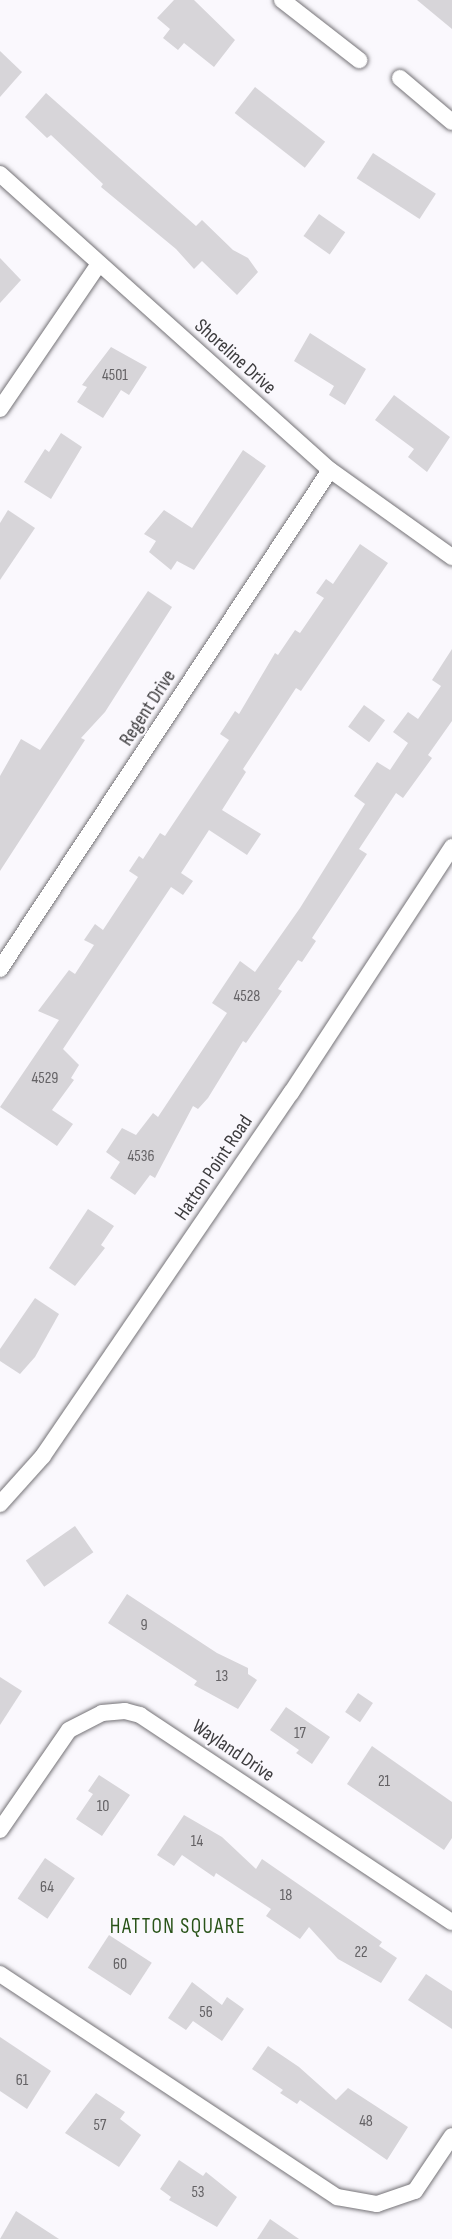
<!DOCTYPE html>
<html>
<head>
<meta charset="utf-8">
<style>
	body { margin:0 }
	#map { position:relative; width:452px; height:2239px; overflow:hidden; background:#faf8fd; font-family:"Sofia Sans Condensed",sans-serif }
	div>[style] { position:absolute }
	.building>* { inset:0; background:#d7d5d9; transform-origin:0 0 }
	.roads { filter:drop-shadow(0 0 2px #757377) drop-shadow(0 0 2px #757377) }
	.minor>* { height:16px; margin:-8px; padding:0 8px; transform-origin:8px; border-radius:8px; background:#fff }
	span { translate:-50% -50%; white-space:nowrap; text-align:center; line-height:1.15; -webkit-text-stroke:4.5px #faf8fd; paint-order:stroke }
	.number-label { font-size:16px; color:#646265 }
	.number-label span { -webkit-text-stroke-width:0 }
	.street-label { font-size:20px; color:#3d3c3e }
	.neighbourhood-label { font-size:21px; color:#295319; letter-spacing:1.5px }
</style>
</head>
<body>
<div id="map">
	<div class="building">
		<div style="clip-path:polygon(174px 0,194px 0,235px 40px,214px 67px,184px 43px,178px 50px,163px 38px,170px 29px,157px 18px)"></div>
		<div style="clip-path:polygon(417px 0,452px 0,452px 29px)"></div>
		<div style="clip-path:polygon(0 51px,22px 72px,0 97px)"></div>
		<div style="left:255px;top:87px;width:89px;height:33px;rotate:38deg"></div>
		<div style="clip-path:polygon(46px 93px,196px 226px,202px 220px,233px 250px,248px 258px,258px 272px,237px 295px,202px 261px,194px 269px,176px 249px,101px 187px,103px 184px,51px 135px,47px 138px,25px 117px)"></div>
		<div style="left:373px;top:153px;width:75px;height:30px;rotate:33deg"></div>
		<div style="left:319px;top:214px;width:32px;height:27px;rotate:35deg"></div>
		<div style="clip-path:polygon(0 258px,21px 280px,0 303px)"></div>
		<div style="clip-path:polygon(310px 333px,366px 369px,345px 405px,329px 395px,334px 386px,294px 361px)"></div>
		<div style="clip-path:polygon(111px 347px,147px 367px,129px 395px,121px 390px,103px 418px,77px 402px,87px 387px,82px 385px)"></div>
		<div style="clip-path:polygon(394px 395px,450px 437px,427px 472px,408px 457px,414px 449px,375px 420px)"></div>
		<div style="clip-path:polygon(61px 433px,82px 447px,51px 499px,24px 482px,45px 449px,49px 452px)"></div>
		<div style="clip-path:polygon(243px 450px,266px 466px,194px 570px,177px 561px,171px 570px,149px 552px,156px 541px,144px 534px,164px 510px,192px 528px)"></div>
		<div style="clip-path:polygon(8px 510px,35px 528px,0 580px,0 523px)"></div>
		<div style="clip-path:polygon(360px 544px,388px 563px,301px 691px,296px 688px,243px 769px,246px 772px,222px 810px,261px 834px,247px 855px,209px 830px,181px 873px,193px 881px,183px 895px,171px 887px,63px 1049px,79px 1065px,71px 1078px,74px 1080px,52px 1110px,73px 1124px,57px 1146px,0 1107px,59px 1020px,38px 1011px,69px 970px,75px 974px,94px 945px,84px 940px,95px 924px,103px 930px,138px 877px,129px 871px,139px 856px,143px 859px,160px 833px,165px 836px,229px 740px,220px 734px,235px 711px,239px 714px,275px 653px,278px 655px,295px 630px,300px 633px,324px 598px,316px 593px,326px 579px,333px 584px)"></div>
		<div style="clip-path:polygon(148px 591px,172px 607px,105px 712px,81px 738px,85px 740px,0 871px,0 776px,21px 739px,40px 750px)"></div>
		<div style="clip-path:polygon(452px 649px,452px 721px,428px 755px,432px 758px,403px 798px,396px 793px,359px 849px,367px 854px,312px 938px,316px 941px,302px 962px,298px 960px,278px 989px,282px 991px,246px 1043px,243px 1041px,208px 1098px,198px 1109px,193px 1106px,155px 1178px,150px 1175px,135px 1195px,110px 1178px,120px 1162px,106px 1152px,122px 1128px,136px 1135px,153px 1113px,158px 1117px,227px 1013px,212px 1003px,240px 961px,255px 972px,300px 908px,365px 804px,354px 796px,377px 762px,390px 770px,408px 743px,393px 732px,408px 712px,418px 719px,441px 686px,432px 680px)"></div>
		<div style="left:364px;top:705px;width:26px;height:27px;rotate:36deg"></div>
		<div style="clip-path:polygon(88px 1209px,114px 1226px,101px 1245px,105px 1248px,75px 1286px,49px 1268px)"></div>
		<div style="clip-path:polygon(35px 1298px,59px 1314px,35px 1357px,20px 1374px,0 1361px,0 1349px)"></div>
		<div style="left:75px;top:1526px;width:32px;height:60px;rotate:55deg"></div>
		<div style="clip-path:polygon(127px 1594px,217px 1653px,248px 1668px,248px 1674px,257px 1680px,238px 1709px,194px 1685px,197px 1681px,108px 1623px)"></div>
		<div style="clip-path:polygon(0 1677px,22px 1691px,0 1725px)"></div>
		<div style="left:358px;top:1693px;width:18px;height:23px;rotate:34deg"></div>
		<div style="clip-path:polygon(286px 1707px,330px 1737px,312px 1764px,296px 1753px,299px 1750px,270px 1730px)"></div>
		<div style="clip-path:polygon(372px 1746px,452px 1802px,452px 1838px,444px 1850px,347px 1784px)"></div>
		<div style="clip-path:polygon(99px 1775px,130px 1795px,102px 1836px,76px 1819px,93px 1794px,88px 1791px)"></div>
		<div style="clip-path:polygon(184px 1815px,222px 1837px,256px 1869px,262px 1859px,382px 1942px,379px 1946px,397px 1958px,381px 1983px,338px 1959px,309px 1927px,300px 1939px,266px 1916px,271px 1909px,216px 1873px,214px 1877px,182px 1855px,174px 1866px,157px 1855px)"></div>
		<div style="left:45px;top:1858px;width:36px;height:49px;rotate:34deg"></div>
		<div style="left:109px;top:1935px;width:51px;height:39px;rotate:33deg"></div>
		<div style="clip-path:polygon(426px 1974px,452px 1991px,452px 2029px,408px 2000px)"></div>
		<div style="clip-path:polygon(192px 1982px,222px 2005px,227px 1997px,244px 2009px,222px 2041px,193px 2021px,186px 2030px,168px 2018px)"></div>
		<div style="clip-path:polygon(0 2037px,51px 2071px,27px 2109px,0 2091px)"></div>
		<div style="clip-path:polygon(268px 2046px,299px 2067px,336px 2100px,348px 2088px,408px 2127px,387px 2160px,300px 2100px,297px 2104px,280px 2093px,283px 2090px,252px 2069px)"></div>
		<div style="clip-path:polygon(96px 2093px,125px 2112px,120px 2119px,141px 2135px,119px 2167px,65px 2133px)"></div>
		<div style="clip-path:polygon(179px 2160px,203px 2176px,206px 2172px,237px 2197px,217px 2227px,169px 2200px,171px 2197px,160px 2189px)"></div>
		<div style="clip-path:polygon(16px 2211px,59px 2239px,0 2239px)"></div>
		<div style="clip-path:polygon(270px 2219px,299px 2239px,257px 2239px)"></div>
	</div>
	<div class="roads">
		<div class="minor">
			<div style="left:282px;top:0;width:98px;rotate:37.9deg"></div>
			<div style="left:400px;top:78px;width:68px;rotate:40.2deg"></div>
			<div style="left:0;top:174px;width:443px;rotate:41.9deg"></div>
			<div style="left:330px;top:470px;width:150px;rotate:35.5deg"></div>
			<div style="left:0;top:409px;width:176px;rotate:-55.7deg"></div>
			<div style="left:0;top:969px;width:598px;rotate:-56.52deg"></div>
			<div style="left:0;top:1504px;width:64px;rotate:-48.1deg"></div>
			<div style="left:43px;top:1456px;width:440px;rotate:-55.7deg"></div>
			<div style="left:291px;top:1093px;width:294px;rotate:-56.8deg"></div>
			<div style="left:0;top:1830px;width:121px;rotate:-55.4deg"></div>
			<div style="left:69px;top:1730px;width:37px;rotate:-27deg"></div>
			<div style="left:102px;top:1713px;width:23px;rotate:-5deg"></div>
			<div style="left:125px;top:1711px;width:16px;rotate:15deg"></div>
			<div style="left:140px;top:1715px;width:374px;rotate:33.6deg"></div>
			<div style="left:0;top:1974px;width:404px;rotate:33.5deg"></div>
			<div style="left:337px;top:2197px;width:41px;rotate:9.9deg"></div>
			<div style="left:377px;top:2204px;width:40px;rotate:-18.9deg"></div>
			<div style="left:415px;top:2191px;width:66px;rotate:-56.1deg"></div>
		</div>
	</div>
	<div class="number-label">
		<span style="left:115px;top:376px">4501</span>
		<span style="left:247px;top:997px">4528</span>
		<span style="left:45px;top:1079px">4529</span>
		<span style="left:141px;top:1157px">4536</span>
		<span style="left:144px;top:1626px">9</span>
		<span style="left:222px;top:1677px">13</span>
		<span style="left:300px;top:1734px">17</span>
		<span style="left:384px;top:1782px">21</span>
		<span style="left:103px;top:1807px">10</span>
		<span style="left:197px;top:1842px">14</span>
		<span style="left:47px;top:1888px">64</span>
		<span style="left:286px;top:1896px">18</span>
		<span style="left:361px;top:1953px">22</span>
		<span style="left:120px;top:1965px">60</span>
		<span style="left:206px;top:2013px">56</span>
		<span style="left:22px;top:2081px">61</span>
		<span style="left:366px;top:2122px">48</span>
		<span style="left:100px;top:2126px">57</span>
		<span style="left:198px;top:2193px">53</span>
	</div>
	<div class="street-label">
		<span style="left:235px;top:357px;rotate:42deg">Shoreline Drive</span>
		<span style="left:148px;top:708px;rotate:-57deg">Regent Drive</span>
		<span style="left:214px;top:1168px;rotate:-56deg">Hatton Point Road</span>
		<span style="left:233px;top:1751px;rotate:34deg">Wayland Drive</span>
	</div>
	<div class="neighbourhood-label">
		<span style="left:178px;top:1927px">HATTON SQUARE</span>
	</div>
</div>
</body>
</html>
